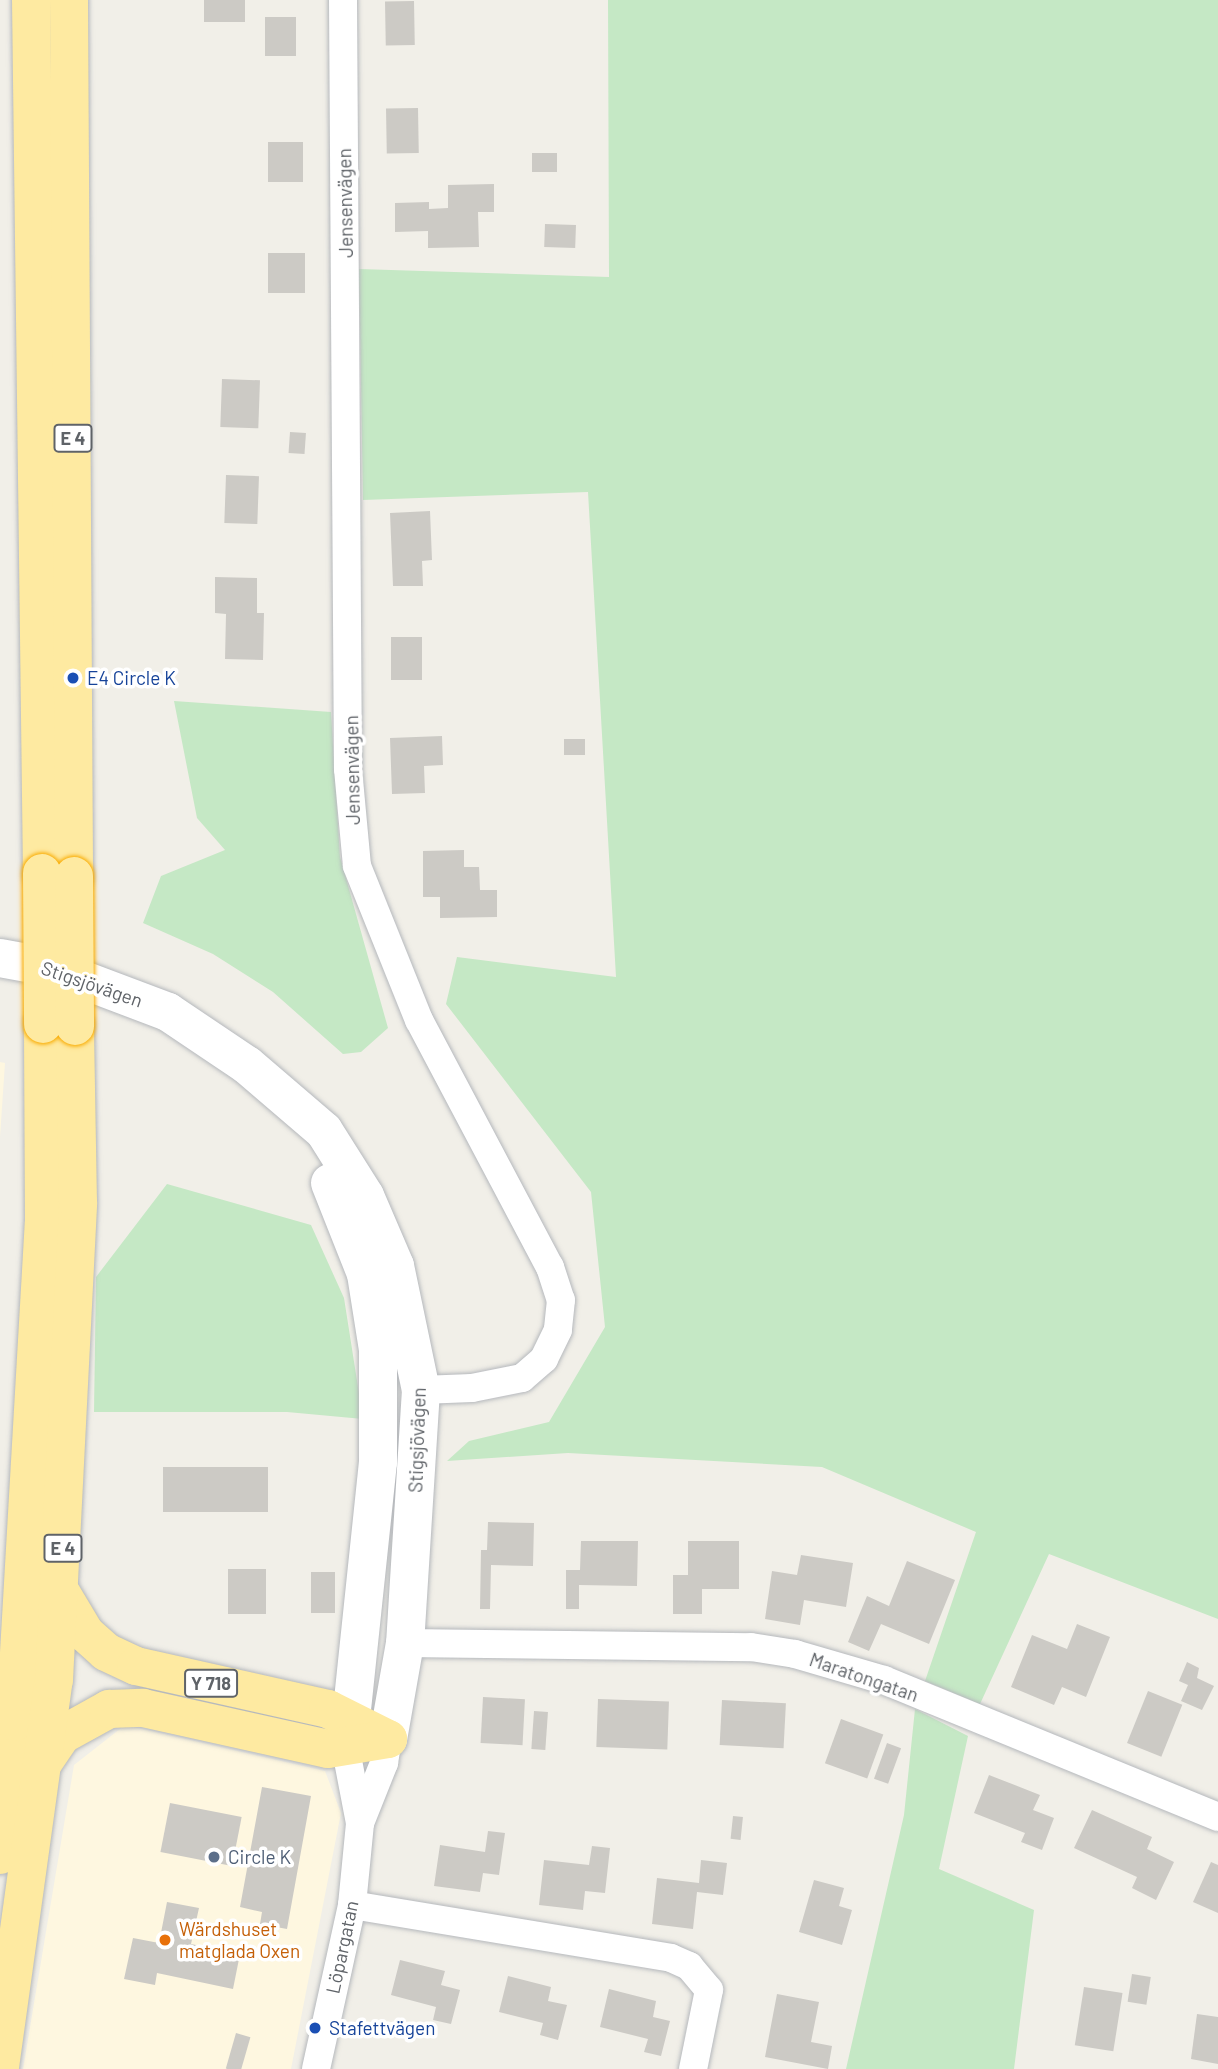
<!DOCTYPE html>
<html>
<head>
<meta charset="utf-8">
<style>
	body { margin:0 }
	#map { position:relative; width:1218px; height:2069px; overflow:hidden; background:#f1efe8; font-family:Barlow,sans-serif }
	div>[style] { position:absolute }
	.commercial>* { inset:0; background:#fef7e0 }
	.green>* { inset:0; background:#c5e8c5 }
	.building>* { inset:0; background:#cccac5; transform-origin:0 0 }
	.roads { filter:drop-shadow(0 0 2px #b5b8bc) drop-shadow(0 0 2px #b5b8bc) }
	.minor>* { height:28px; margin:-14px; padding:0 14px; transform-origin:14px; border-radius:14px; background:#fff }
	.secondary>* { height:38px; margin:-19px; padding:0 19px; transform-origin:19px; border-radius:19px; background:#fff }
	.trunk>* { height:38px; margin:-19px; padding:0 19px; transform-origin:19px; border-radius:19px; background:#feeaa1 }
	.bridges { filter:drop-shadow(0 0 2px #f9ab00) drop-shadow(0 0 2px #f9ab00) }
	.trunk-bridge>* { height:38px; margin:-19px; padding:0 19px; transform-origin:19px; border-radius:19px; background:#feeaa1 }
	.dots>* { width:19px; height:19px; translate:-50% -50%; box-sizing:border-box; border:4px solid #fff; border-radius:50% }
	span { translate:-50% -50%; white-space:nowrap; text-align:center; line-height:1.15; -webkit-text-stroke:7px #fff; paint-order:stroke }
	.shield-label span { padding:2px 5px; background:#fff; border:2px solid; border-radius:5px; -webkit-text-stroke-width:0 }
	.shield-label { font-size:18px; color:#5f6368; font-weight:700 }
	.street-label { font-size:19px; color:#5f6368 }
	.transit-label { font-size:19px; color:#164399 }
	.left { translate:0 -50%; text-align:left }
	.service-label { font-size:19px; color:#4e5e75 }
	.food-label { font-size:19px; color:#c56008 }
</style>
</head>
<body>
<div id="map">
	<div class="commercial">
		<div style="clip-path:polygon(0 1062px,5px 1063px,0 1137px)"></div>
		<div style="clip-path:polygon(125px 1725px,325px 1771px,341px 1813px,291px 2069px,23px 2069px,74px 1765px)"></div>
	</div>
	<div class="green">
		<div style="clip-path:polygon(608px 0,1218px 0,1218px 1619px,1049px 1554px,980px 1704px,925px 1681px,976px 1532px,822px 1467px,568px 1453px,447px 1461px,469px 1441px,549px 1422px,605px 1327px,591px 1192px,446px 1004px,457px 957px,616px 977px,588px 492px,363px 500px,359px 269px,609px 277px)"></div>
		<div style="clip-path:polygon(174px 701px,331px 712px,340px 857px,388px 1028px,361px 1052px,343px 1054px,273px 992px,213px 954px,143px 923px,161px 876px,225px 850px,197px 818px)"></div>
		<div style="clip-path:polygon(167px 1184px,311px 1225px,344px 1298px,363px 1419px,287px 1412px,94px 1412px,96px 1277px)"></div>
		<div style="clip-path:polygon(915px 1709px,968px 1736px,939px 1869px,1034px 1910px,1014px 2069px,846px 2069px,904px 1815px)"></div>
	</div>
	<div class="building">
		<div style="left:204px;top:0;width:41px;height:22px"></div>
		<div style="left:414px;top:1px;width:44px;height:29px;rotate:89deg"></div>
		<div style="left:296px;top:17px;width:39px;height:31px;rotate:90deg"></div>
		<div style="left:418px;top:108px;width:45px;height:32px;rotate:89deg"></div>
		<div style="left:303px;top:142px;width:40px;height:35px;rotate:90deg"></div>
		<div style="left:532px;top:153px;width:25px;height:19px"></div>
		<div style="clip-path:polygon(494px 184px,494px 212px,478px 212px,479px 247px,428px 248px,428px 231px,395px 232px,395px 203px,429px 202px,429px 209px,448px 208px,448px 185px)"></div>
		<div style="left:545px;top:224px;width:31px;height:23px;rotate:2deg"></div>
		<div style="left:268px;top:253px;width:37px;height:40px"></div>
		<div style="left:222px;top:379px;width:38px;height:48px;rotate:2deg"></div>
		<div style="left:290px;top:432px;width:16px;height:21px;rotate:4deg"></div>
		<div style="left:226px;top:475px;width:33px;height:48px;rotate:2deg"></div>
		<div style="clip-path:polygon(430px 511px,432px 560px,422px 561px,423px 586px,393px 586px,390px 513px)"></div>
		<div style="clip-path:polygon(215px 577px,257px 578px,257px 613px,264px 613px,263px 660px,225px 659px,226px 614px,215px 613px)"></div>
		<div style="left:391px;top:637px;width:31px;height:43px"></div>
		<div style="clip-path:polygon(442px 736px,443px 765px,424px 766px,425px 793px,392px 794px,390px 738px)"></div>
		<div style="left:564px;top:739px;width:21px;height:16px"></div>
		<div style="clip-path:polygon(464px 850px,464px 867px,479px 867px,480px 890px,497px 890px,497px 917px,440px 918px,440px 897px,423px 897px,423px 851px)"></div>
		<div style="left:268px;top:1467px;width:45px;height:105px;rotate:90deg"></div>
		<div style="clip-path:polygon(488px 1522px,534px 1523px,533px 1566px,491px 1565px,490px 1609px,480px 1609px,481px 1550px,487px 1550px)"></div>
		<div style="clip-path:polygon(581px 1541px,638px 1541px,637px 1586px,579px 1585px,579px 1609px,566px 1609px,566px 1570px,580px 1570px)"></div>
		<div style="clip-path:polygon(688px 1541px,739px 1541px,739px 1589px,702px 1589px,702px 1614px,673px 1614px,673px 1575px,688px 1575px)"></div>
		<div style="clip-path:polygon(801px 1555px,853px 1563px,846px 1607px,804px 1600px,800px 1625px,765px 1619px,772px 1571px,797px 1575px)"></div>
		<div style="clip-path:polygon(907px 1561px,955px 1580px,929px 1644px,881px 1624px,869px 1651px,848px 1642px,867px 1596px,889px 1606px)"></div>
		<div style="left:228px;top:1569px;width:38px;height:45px"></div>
		<div style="left:311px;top:1572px;width:24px;height:41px"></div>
		<div style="clip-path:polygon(1077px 1624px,1110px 1637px,1086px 1697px,1062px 1687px,1054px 1705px,1011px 1687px,1032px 1635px,1067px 1649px)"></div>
		<div style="clip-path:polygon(1187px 1662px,1199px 1668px,1197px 1678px,1214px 1686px,1202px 1710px,1181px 1701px,1188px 1685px,1179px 1681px)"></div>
		<div style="left:1148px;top:1691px;width:37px;height:56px;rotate:22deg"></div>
		<div style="left:483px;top:1697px;width:42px;height:46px;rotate:3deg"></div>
		<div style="left:598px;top:1699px;width:71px;height:48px;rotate:2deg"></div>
		<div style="left:722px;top:1700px;width:64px;height:45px;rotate:3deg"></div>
		<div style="left:534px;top:1711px;width:14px;height:38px;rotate:4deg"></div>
		<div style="left:841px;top:1719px;width:45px;height:47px;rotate:20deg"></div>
		<div style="left:887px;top:1743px;width:15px;height:38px;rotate:20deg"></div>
		<div style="clip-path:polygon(989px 1775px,1040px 1795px,1033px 1810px,1054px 1818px,1042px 1850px,1021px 1842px,1025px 1833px,974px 1813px)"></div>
		<div style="clip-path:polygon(262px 1787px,311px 1796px,287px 1929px,260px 1924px,262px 1912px,240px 1907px)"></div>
		<div style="left:170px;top:1803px;width:73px;height:50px;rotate:11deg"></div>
		<div style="clip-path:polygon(1092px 1810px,1152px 1837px,1147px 1849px,1174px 1862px,1156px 1900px,1132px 1888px,1137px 1877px,1074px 1848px)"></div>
		<div style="left:733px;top:1816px;width:10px;height:23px;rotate:6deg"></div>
		<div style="clip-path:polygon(488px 1831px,505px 1833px,499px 1875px,483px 1873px,480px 1892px,434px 1886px,440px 1845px,485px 1852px)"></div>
		<div style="clip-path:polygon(592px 1846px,610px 1848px,605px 1893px,585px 1891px,583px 1910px,539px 1905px,544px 1860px,589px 1865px)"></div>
		<div style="clip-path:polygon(701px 1860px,727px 1863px,723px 1895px,697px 1892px,693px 1929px,652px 1924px,657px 1878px,699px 1883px)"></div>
		<div style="clip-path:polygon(1211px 1862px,1218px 1865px,1218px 1913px,1193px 1902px)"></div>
		<div style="clip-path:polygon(814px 1880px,844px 1888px,839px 1906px,852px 1910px,842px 1945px,799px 1932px)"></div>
		<div style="clip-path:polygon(167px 1902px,199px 1908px,191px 1944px,240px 1954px,233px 1989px,157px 1973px,155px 1985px,124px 1979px,133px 1938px,159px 1943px)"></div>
		<div style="clip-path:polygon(400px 1960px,445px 1971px,441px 1985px,460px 1990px,451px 2024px,433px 2020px,436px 2007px,391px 1995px)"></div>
		<div style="left:1132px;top:1974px;width:19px;height:28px;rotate:9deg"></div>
		<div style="clip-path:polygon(508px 1976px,551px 1987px,548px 2001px,567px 2005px,558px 2040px,540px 2035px,543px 2023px,499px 2012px)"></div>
		<div style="left:1084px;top:1987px;width:39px;height:59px;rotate:9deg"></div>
		<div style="clip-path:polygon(609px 1989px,656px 2001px,653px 2017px,670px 2021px,661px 2056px,644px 2052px,648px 2039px,600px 2027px)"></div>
		<div style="clip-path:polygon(777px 1994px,819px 2002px,811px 2042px,832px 2046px,828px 2069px,765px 2057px)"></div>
		<div style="clip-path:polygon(1197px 2014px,1218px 2017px,1218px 2064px,1191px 2059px)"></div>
		<div style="left:236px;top:2033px;width:15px;height:37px;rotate:16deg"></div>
	</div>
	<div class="roads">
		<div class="minor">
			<div style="left:343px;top:0;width:769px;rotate:89.63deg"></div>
			<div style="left:348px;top:769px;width:97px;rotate:84.7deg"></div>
			<div style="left:357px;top:866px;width:166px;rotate:68.1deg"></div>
			<div style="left:419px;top:1020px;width:280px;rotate:62.1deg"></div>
			<div style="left:550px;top:1267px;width:35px;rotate:72deg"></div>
			<div style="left:561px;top:1300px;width:30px;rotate:96deg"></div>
			<div style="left:558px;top:1330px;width:32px;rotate:116deg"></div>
			<div style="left:544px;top:1359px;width:29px;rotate:139deg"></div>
			<div style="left:522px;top:1378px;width:51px;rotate:168.7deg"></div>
			<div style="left:472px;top:1388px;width:51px;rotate:177.8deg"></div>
			<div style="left:405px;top:1643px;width:346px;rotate:0.7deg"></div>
			<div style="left:751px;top:1647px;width:45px;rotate:9deg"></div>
			<div style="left:795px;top:1654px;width:93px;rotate:16.3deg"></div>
			<div style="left:884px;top:1680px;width:361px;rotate:22.3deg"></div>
			<div style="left:360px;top:1823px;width:65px;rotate:-68.2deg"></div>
			<div style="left:384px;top:1763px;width:24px;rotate:-81deg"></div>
			<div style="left:352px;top:1905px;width:323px;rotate:9.4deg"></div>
			<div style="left:671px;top:1958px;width:20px;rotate:24deg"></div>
			<div style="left:689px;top:1966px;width:31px;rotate:50deg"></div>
			<div style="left:709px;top:1990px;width:81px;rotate:101.4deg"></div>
			<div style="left:316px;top:2069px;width:168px;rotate:-77.6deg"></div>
			<div style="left:352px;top:1905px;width:82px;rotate:-84.4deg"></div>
			<div style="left:360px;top:1823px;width:74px;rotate:-100.9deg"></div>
			<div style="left:346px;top:1750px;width:22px;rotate:-82deg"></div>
		</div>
		<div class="secondary">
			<div style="left:0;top:958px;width:50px;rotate:10.4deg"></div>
			<div style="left:49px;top:967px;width:127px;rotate:20.7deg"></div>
			<div style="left:168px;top:1012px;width:95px;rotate:33.9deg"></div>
			<div style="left:247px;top:1065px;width:101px;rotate:40.6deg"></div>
			<div style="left:324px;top:1131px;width:77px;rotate:57.8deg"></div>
			<div style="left:365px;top:1196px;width:76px;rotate:66.8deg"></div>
			<div style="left:395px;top:1266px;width:127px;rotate:78.2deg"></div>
			<div style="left:421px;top:1390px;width:254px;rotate:93.6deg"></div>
			<div style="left:405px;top:1643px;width:97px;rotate:100deg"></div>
			<div style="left:330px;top:1183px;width:98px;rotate:68.4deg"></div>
			<div style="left:366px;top:1274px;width:77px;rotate:81deg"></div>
			<div style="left:378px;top:1350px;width:112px;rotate:90deg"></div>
			<div style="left:378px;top:1462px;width:256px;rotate:96deg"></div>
		</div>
		<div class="trunk">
			<div style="left:31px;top:0;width:873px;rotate:89.28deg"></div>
			<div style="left:69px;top:0;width:876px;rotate:89.67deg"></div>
			<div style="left:60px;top:1591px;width:49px;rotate:59.2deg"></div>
			<div style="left:85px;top:1633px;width:28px;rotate:42deg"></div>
			<div style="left:106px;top:1652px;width:33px;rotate:25deg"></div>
			<div style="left:136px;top:1666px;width:197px;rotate:12.6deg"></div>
			<div style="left:328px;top:1709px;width:67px;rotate:26.6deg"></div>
			<div style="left:43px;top:1763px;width:34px;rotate:-56deg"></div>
			<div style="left:62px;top:1735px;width:54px;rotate:-29deg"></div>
			<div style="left:109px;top:1709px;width:34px;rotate:-2deg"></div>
			<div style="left:143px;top:1708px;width:189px;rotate:12.5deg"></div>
			<div style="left:328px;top:1749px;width:61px;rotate:-9.5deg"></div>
			<div style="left:0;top:1855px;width:134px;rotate:-83.6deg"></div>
			<div style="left:15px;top:1722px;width:500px;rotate:-86.7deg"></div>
			<div style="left:44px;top:1223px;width:199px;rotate:-90.3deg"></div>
			<div style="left:0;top:2067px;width:391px;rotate:-82.1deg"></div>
			<div style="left:54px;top:1680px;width:478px;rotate:-87.1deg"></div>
			<div style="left:78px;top:1203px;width:177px;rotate:-91deg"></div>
		</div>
	</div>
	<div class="bridges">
		<div class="trunk-bridge">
			<div style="left:42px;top:873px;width:151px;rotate:89.6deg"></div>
			<div style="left:74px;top:876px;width:150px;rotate:89.6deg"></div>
		</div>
	</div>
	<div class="dots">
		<div style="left:73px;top:678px;background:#1a4fb4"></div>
		<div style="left:214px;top:1857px;background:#5c6f8a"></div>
		<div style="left:165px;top:1940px;background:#e8710a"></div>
		<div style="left:315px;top:2028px;background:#1a4fb4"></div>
	</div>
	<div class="shield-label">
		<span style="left:73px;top:438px">E 4</span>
		<span style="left:63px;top:1548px">E 4</span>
		<span style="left:211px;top:1683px">Y 718</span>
	</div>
	<div class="street-label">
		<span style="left:345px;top:203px;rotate:-91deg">Jensenvägen</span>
		<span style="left:352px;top:770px;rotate:-91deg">Jensenvägen</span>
		<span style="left:92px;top:984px;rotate:19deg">Stigsjövägen</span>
		<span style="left:417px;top:1440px;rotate:-88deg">Stigsjövägen</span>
		<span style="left:864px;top:1677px;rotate:19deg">Maratongatan</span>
		<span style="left:342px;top:1947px;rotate:-78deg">Löpargatan</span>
	</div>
	<div class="transit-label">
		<span class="left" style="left:87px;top:678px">E4 Circle K</span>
		<span class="left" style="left:329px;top:2028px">Stafettvägen</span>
	</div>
	<div class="service-label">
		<span class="left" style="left:228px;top:1857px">Circle K</span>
	</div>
	<div class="food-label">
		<span class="left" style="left:179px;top:1940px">Wärdshuset<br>matglada Oxen</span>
	</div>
</div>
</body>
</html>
